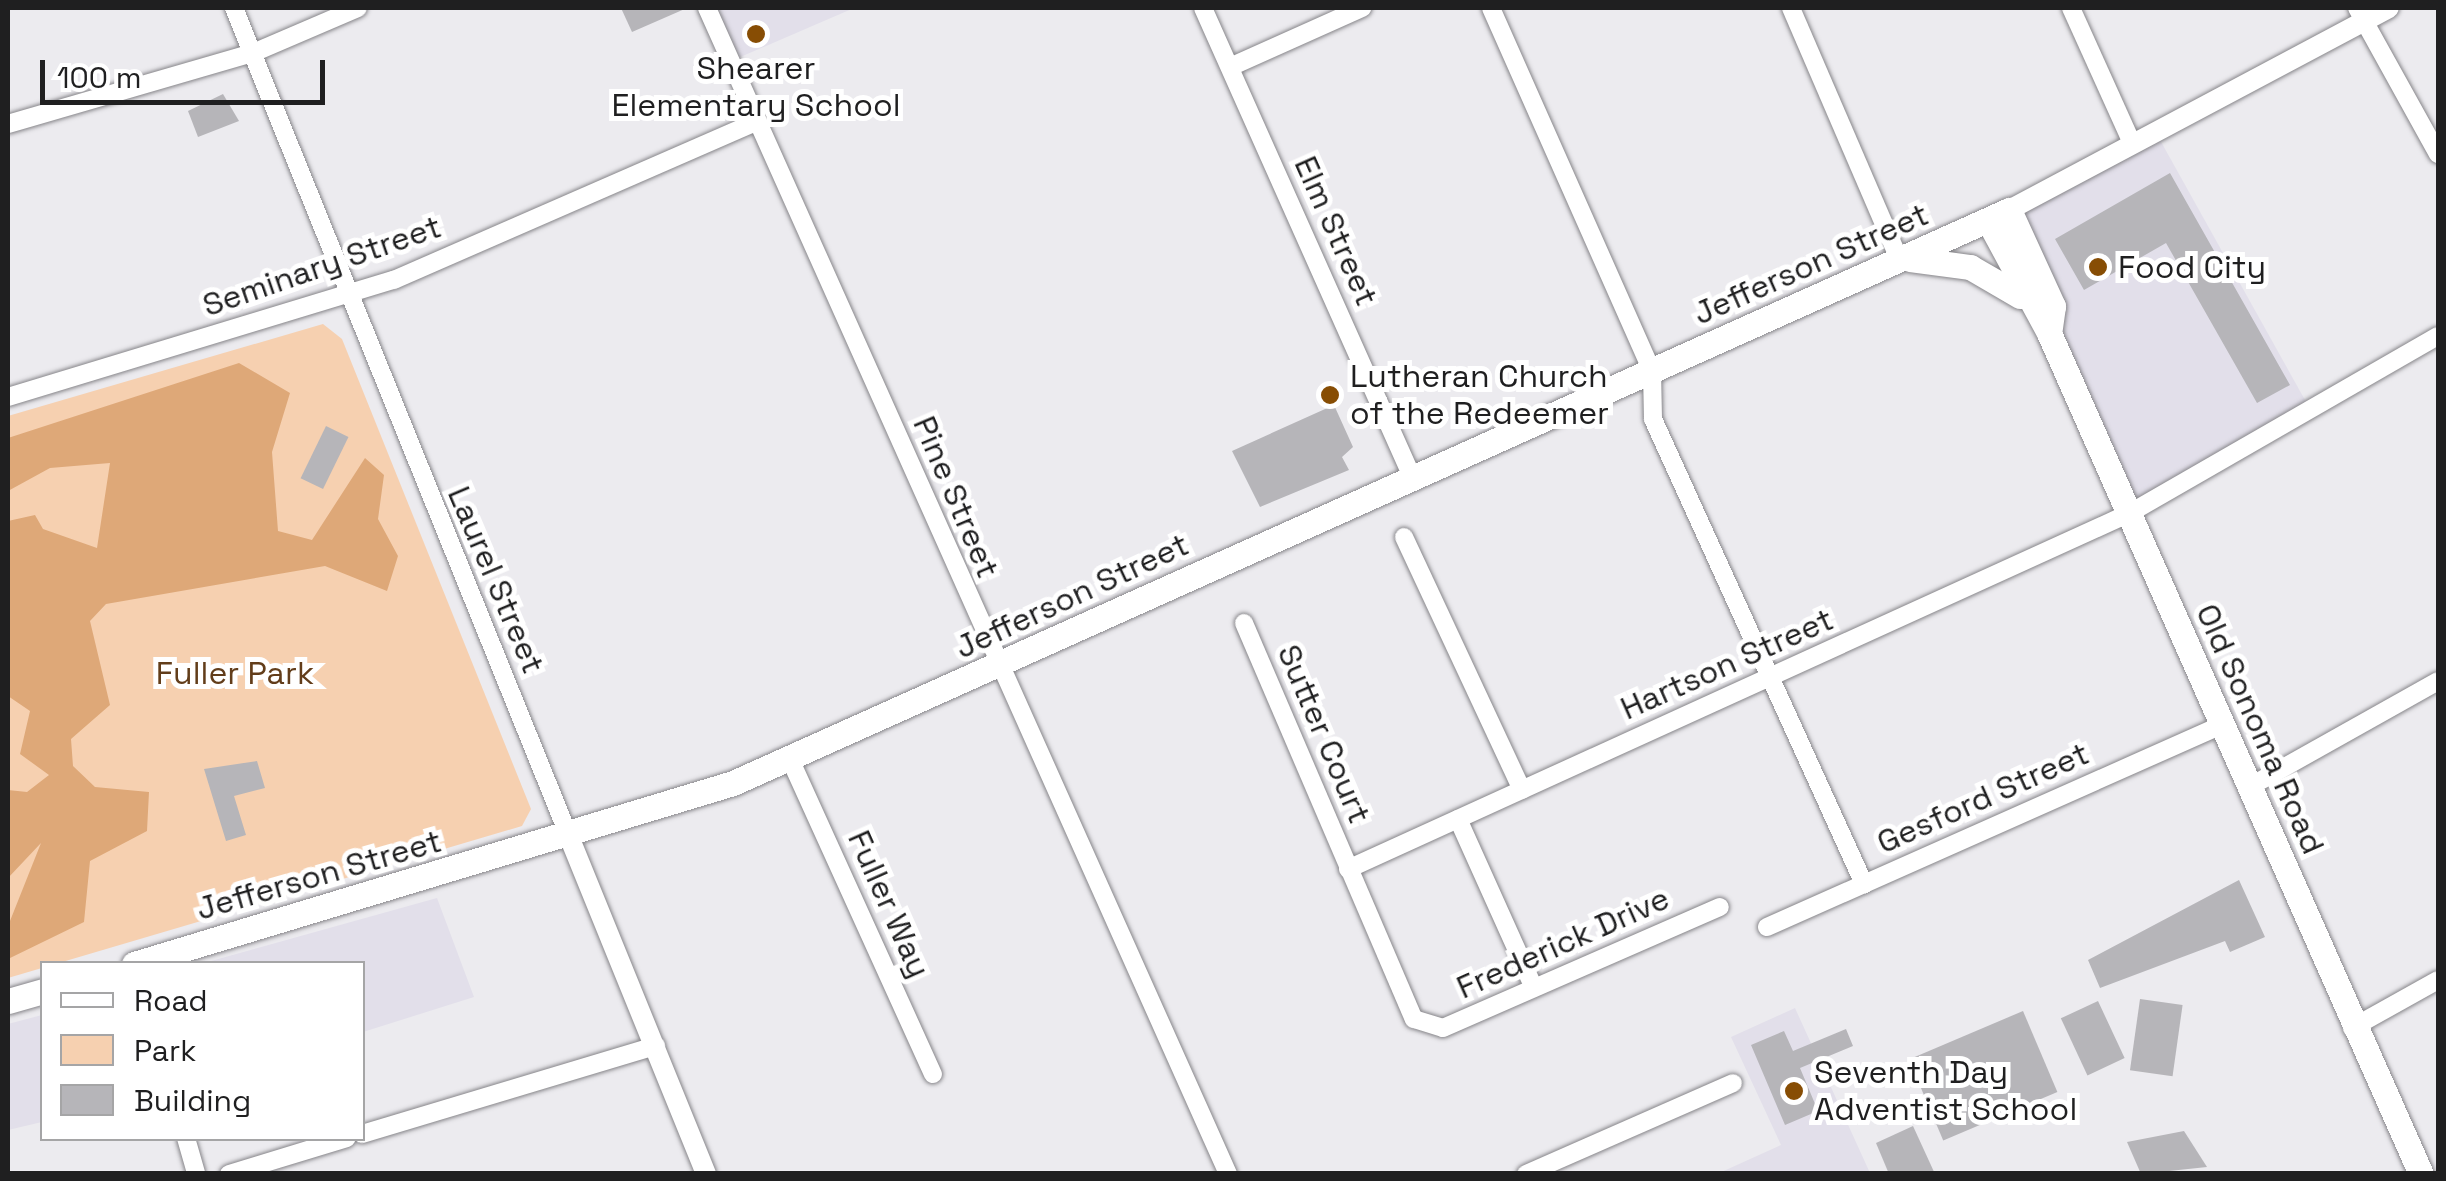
<!DOCTYPE html>
<html>
<head>
<meta charset="utf-8">
<style>
	body { margin:0 }
	#map { position:relative; width:2446px; height:1181px; overflow:hidden; background:#ecebef; font-family:"Space Grotesk",sans-serif }
	div>[style] { position:absolute }
	.built>* { inset:0; background:#e2dfea }
	.green>* { inset:0; background:#f6d0b0 }
	.forest>* { inset:0; background:#dea878 }
	.building>* { inset:0; background:#b6b5b9; transform-origin:0 0 }
	.roads { filter:drop-shadow(0 0 2px #868589) drop-shadow(0 0 2px #868589) }
	.minor>* { height:18px; margin:-9px; padding:0 9px; transform-origin:9px; border-radius:9px; background:#fff }
	.tertiary>* { height:20px; margin:-10px; padding:0 10px; transform-origin:10px; border-radius:10px; background:#fff }
	.secondary>* { height:25px; margin:-12.5px; padding:0 12.5px; transform-origin:12.5px; border-radius:12.5px; background:#fff }
	.dots>* { width:28px; height:28px; translate:-50% -50%; box-sizing:border-box; border:5px solid #fff; border-radius:50% }
	span { translate:-50% -50%; white-space:nowrap; text-align:center; line-height:1.15; -webkit-text-stroke:10px #fff; paint-order:stroke }
	.poi-label { font-size:32px; color:#1f1f20 }
	.left { translate:0 -50%; text-align:left }
	.street-label { font-size:32px; color:#1f1f20 }
	.park-label { font-size:32px; color:#623d1a }
	.frame { position:absolute; inset:0; border:10px solid #1f1f20; pointer-events:none }
	.legend { position:absolute; left:40px; top:961px; width:325px; height:180px; box-sizing:border-box; background:#fff; border:2px solid #a5a5a6; margin:0; padding:12px 18px; list-style:none; font-size:30px; color:#1f1f20 }
	.legend li { display:flex; align-items:center; gap:20px; height:50px }
	.legend b { width:50px; border:2px solid #a5a5a6 }
	.scale { position:absolute; left:40px; top:60px; width:285px; height:45px; box-sizing:border-box; border:5px solid #1f1f20; border-top:0; padding-left:12px; font-size:30px; line-height:35px; white-space:nowrap; color:#1f1f20; -webkit-text-stroke:8px #fff; paint-order:stroke }
</style>
</head>
<body>
<div id="map">
	<div class="built">
		<div style="clip-path:polygon(707px 8px,854px 8px,731px 61px)"></div>
		<div style="clip-path:polygon(2155px 131px,2310px 409px,2130px 513px,2049px 333px,2019px 203px)"></div>
		<div style="clip-path:polygon(437px 898px,474px 997px,363px 1032px,362px 964px,204px 963px)"></div>
		<div style="clip-path:polygon(1795px 1008px,1870px 1173px,1717px 1174px,1781px 1145px,1731px 1037px)"></div>
		<div style="clip-path:polygon(42px 1015px,42px 1122px,8px 1130px,8px 1024px)"></div>
	</div>
	<div class="green">
		<div style="clip-path:polygon(323px 324px,342px 339px,531px 809px,522px 826px,8px 978px,8px 416px)"></div>
	</div>
	<div class="forest">
		<div style="clip-path:polygon(239px 363px,290px 393px,272px 452px,278px 531px,312px 540px,365px 458px,384px 475px,378px 519px,398px 556px,387px 591px,325px 566px,106px 604px,90px 621px,110px 705px,71px 739px,73px 766px,95px 787px,149px 792px,147px 831px,90px 861px,84px 922px,8px 959px,8px 926px,41px 843px,8px 878px,8px 790px,27px 792px,49px 775px,20px 754px,30px 711px,8px 696px,8px 521px,35px 515px,43px 529px,97px 548px,110px 463px,50px 468px,8px 491px,8px 438px)"></div>
	</div>
	<div class="building">
		<div style="clip-path:polygon(621px 8px,687px 8px,632px 32px)"></div>
		<div style="clip-path:polygon(223px 94px,239px 121px,198px 137px,188px 111px)"></div>
		<div style="clip-path:polygon(2170px 173px,2290px 385px,2257px 403px,2166px 243px,2084px 290px,2055px 239px)"></div>
		<div style="clip-path:polygon(1334px 405px,1353px 447px,1342px 457px,1349px 470px,1260px 507px,1232px 451px)"></div>
		<div style="left:326px;top:426px;width:25px;height:58px;rotate:26deg"></div>
		<div style="clip-path:polygon(257px 761px,265px 788px,234px 796px,246px 835px,226px 841px,204px 769px)"></div>
		<div style="clip-path:polygon(2239px 880px,2265px 937px,2230px 952px,2225px 941px,2100px 988px,2088px 960px)"></div>
		<div style="left:2140px;top:999px;width:43px;height:72px;rotate:8deg"></div>
		<div style="left:2098px;top:1001px;width:63px;height:41px;rotate:65deg"></div>
		<div style="left:2023px;top:1011px;width:88px;height:124px;rotate:67deg"></div>
		<div style="clip-path:polygon(1846px 1029px,1853px 1046px,1800px 1068px,1818px 1111px,1785px 1125px,1751px 1045px,1784px 1031px,1793px 1051px)"></div>
		<div style="clip-path:polygon(1913px 1126px,1935px 1174px,1889px 1174px,1876px 1143px)"></div>
		<div style="clip-path:polygon(2184px 1131px,2207px 1167px,2141px 1174px,2127px 1142px)"></div>
	</div>
	<div class="roads">
		<div class="minor">
			<div style="left:234px;top:8px;width:891px;rotate:67.98deg"></div>
			<div style="left:707px;top:8px;width:1277px;rotate:65.92deg"></div>
			<div style="left:1203px;top:8px;width:516px;rotate:65.97deg"></div>
			<div style="left:1491px;top:8px;width:397px;rotate:66.1deg"></div>
			<div style="left:1652px;top:371px;width:48px;rotate:88.8deg"></div>
			<div style="left:1653px;top:419px;width:511px;rotate:65.59deg"></div>
			<div style="left:1791px;top:8px;width:275px;rotate:66.7deg"></div>
			<div style="left:2071px;top:8px;width:148px;rotate:65.7deg"></div>
			<div style="left:2357px;top:8px;width:167px;rotate:61deg"></div>
			<div style="left:1230px;top:67px;width:145px;rotate:-24.1deg"></div>
			<div style="left:8px;top:124px;width:255px;rotate:-16.2deg"></div>
			<div style="left:253px;top:53px;width:114px;rotate:-23.2deg"></div>
			<div style="left:8px;top:397px;width:403px;rotate:-16.9deg"></div>
			<div style="left:394px;top:280px;width:397px;rotate:-23.6deg"></div>
			<div style="left:1404px;top:537px;width:279px;rotate:65deg"></div>
			<div style="left:1244px;top:623px;width:431px;rotate:66.8deg"></div>
			<div style="left:1414px;top:1019px;width:30px;rotate:17deg"></div>
			<div style="left:1443px;top:1028px;width:302px;rotate:-23.6deg"></div>
			<div style="left:790px;top:759px;width:346px;rotate:65.6deg"></div>
			<div style="left:2251px;top:786px;width:214px;rotate:-29.3deg"></div>
			<div style="left:1458px;top:819px;width:185px;rotate:65.8deg"></div>
			<div style="left:1348px;top:869px;width:859px;rotate:-24.48deg"></div>
			<div style="left:2130px;top:513px;width:355px;rotate:-29.9deg"></div>
			<div style="left:1767px;top:927px;width:500px;rotate:-23.95deg"></div>
			<div style="left:2352px;top:1028px;width:98px;rotate:-29.2deg"></div>
			<div style="left:362px;top:1134px;width:307px;rotate:-16.7deg"></div>
			<div style="left:186px;top:1138px;width:37px;rotate:74deg"></div>
			<div style="left:229px;top:1174px;width:123px;rotate:-17deg"></div>
			<div style="left:1526px;top:1174px;width:226px;rotate:-23.7deg"></div>
		</div>
		<div class="tertiary">
			<div style="left:2009px;top:210px;width:430px;rotate:-28deg"></div>
			<div style="left:568px;top:834px;width:367px;rotate:67.9deg"></div>
		</div>
		<div class="secondary">
			<div style="left:1988px;top:220px;width:128px;rotate:61.6deg"></div>
			<div style="left:2049px;top:333px;width:920px;rotate:66.14deg"></div>
			<div style="left:1910px;top:259px;width:61px;rotate:7.6deg"></div>
			<div style="left:1970px;top:267px;width:58px;rotate:30.1deg"></div>
			<div style="left:134px;top:964px;width:626px;rotate:-16.81deg"></div>
			<div style="left:733px;top:783px;width:1399px;rotate:-24.18deg"></div>
			<div style="left:2009px;top:210px;width:106px;rotate:65.4deg"></div>
			<div style="left:2053px;top:306px;width:27px;rotate:98deg"></div>
			<div style="left:8px;top:1001px;width:35px;rotate:-16deg"></div>
		</div>
	</div>
	<div class="dots">
		<div style="left:756px;top:34px;background:#874d04"></div>
		<div style="left:2098px;top:267px;background:#874d04"></div>
		<div style="left:1330px;top:395px;background:#874d04"></div>
		<div style="left:1794px;top:1091px;background:#874d04"></div>
	</div>
	<div class="poi-label">
		<span style="left:756px;top:87px">Shearer<br>Elementary School</span>
		<span class="left" style="left:2118px;top:267px">Food City</span>
		<span class="left" style="left:1350px;top:395px">Lutheran Church<br>of the Redeemer</span>
		<span class="left" style="left:1814px;top:1091px">Seventh Day<br>Adventist School</span>
	</div>
	<div class="street-label">
		<span style="left:1336px;top:231px;rotate:66deg">Elm Street</span>
		<span style="left:1811px;top:264px;rotate:-24deg">Jefferson Street</span>
		<span style="left:322px;top:266px;rotate:-19deg">Seminary Street</span>
		<span style="left:956px;top:497px;rotate:67deg">Pine Street</span>
		<span style="left:496px;top:580px;rotate:67deg">Laurel Street</span>
		<span style="left:1072px;top:596px;rotate:-25deg">Jefferson Street</span>
		<span style="left:1727px;top:664px;rotate:-24deg">Hartson Street</span>
		<span style="left:2260px;top:729px;rotate:66deg">Old Sonoma Road</span>
		<span style="left:1324px;top:734px;rotate:67deg">Sutter Court</span>
		<span style="left:1983px;top:798px;rotate:-24deg">Gesford Street</span>
		<span style="left:319px;top:875px;rotate:-16deg">Jefferson Street</span>
		<span style="left:889px;top:904px;rotate:66deg">Fuller Way</span>
		<span style="left:1563px;top:943px;rotate:-24deg">Frederick Drive</span>
	</div>
	<div class="park-label">
		<span style="left:235px;top:673px">Fuller Park</span>
	</div>
	<div class="frame"></div>
	<ul class="legend">
	<li><b style="height:12px;background:#fff"></b>Road</li>
	<li><b style="height:28px;background:#f6d0b0"></b>Park</li>
	<li><b style="height:28px;background:#b6b5b9"></b>Building</li>
	</ul>
	<div class="scale">100 m</div>
</div>
</body>
</html>
